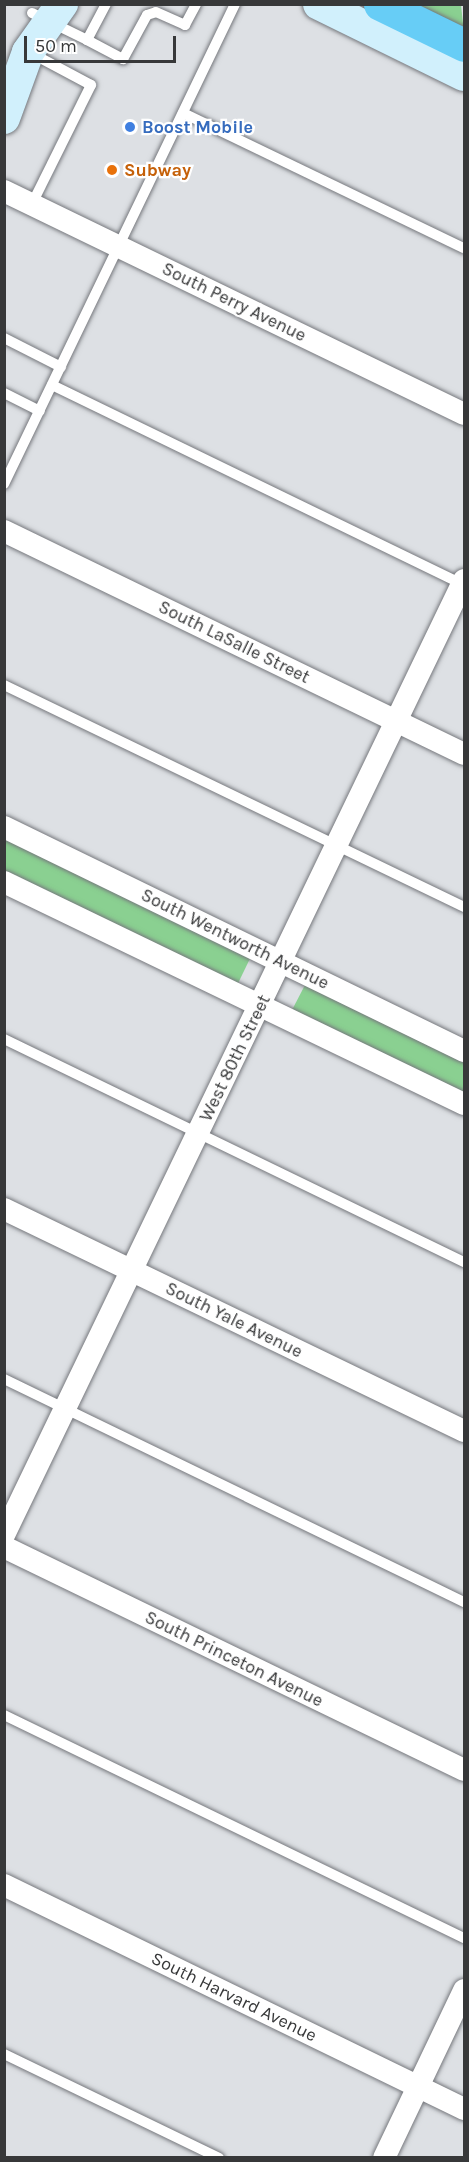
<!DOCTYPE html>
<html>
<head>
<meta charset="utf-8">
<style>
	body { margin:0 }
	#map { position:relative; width:469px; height:2162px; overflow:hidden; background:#dde0e4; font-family:Karla,sans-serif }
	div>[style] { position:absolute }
	.green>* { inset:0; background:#8ad091; transform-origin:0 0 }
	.roads { filter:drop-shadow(0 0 2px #76787d) drop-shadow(0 0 2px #76787d) }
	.service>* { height:10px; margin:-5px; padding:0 5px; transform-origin:5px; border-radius:5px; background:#fff }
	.minor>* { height:22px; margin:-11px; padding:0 11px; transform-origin:11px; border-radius:11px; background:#fff }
	.secondary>* { height:32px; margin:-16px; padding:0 16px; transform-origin:16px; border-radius:16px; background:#d1f0fc }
	.motorway>* { height:33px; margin:-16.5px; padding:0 16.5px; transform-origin:16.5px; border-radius:16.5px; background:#67cdf6 }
	.dots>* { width:16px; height:16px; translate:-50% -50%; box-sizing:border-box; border:3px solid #fff; border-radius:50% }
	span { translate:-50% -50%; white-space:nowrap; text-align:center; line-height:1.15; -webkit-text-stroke:4.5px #fff; paint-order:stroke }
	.shop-label { font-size:18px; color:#366cbe; font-weight:700 }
	.left { translate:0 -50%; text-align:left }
	.food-label { font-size:18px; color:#c56008; font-weight:700 }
	.street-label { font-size:18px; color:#373839 }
	.frame { position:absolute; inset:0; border:6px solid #373839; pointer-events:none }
	.scale { position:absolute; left:24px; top:36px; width:152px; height:27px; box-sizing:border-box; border:3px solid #373839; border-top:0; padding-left:8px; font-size:18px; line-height:21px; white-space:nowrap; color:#373839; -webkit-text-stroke:4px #fff; paint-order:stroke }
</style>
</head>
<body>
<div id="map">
	<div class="green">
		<div style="clip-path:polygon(406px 5px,461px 5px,464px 33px)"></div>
		<div style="left:4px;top:838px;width:274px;height:32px;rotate:26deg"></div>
		<div style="clip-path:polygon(305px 985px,464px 1063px,464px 1092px,292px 1010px)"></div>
	</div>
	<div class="roads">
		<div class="service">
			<div style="left:32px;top:13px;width:61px;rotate:26.1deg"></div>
			<div style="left:87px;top:40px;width:41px;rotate:-62.2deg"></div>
			<div style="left:87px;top:40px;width:41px;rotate:27.8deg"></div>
			<div style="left:123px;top:59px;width:50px;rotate:-61.4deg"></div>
			<div style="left:147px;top:15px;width:9px;rotate:-18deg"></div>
			<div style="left:156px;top:12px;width:32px;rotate:24deg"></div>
			<div style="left:185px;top:25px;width:24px;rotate:-62deg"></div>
			<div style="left:31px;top:53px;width:68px;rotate:28.1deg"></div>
			<div style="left:91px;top:85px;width:133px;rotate:116.4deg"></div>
			<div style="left:183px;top:113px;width:312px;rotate:25.7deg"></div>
			<div style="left:4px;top:338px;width:64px;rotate:27deg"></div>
			<div style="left:52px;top:385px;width:458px;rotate:25.9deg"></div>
			<div style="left:4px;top:393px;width:40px;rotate:26.6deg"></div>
			<div style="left:4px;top:484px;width:533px;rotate:-64.3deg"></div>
			<div style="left:4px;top:685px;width:511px;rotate:25.76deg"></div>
			<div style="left:4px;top:1039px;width:511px;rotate:25.86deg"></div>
			<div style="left:4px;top:1379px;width:511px;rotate:25.86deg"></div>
			<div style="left:4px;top:1715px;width:511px;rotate:25.86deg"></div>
			<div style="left:4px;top:2054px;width:239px;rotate:25.8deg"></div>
		</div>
		<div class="minor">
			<div style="left:4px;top:191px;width:511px;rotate:25.86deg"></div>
			<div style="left:4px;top:531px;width:511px;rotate:25.86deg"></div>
			<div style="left:4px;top:827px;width:512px;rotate:25.96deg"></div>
			<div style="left:4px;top:882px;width:511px;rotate:25.76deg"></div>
			<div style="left:4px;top:1209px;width:511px;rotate:25.76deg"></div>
			<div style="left:4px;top:1535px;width:1060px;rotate:-64.28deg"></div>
			<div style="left:4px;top:1547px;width:511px;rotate:25.86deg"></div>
			<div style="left:4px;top:1885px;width:512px;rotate:25.96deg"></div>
			<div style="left:384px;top:2158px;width:186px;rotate:-64.5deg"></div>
		</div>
		<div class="secondary">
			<div style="left:319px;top:4px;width:161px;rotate:26.1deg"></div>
			<div style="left:4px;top:118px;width:70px;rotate:-70deg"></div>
			<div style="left:28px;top:52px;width:59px;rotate:-54.7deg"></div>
		</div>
		<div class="motorway">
			<div style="left:380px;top:4px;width:93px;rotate:26deg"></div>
		</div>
	</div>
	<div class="dots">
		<div style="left:130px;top:127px;background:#3f7fe0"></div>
		<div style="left:112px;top:170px;background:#e8710a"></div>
	</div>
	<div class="shop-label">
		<span class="left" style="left:142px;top:127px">Boost Mobile</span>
	</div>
	<div class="food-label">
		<span class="left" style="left:124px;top:170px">Subway</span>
	</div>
	<div class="street-label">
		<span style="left:234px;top:302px;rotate:26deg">South Perry Avenue</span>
		<span style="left:234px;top:642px;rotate:26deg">South LaSalle Street</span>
		<span style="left:235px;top:939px;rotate:26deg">South Wentworth Avenue</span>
		<span style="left:235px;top:1058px;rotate:-64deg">West 80th Street</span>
		<span style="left:234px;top:1320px;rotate:26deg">South Yale Avenue</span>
		<span style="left:234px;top:1659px;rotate:26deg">South Princeton Avenue</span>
		<span style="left:234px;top:1997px;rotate:26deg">South Harvard Avenue</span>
	</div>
	<div class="frame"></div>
	<div class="scale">50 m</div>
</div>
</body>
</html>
